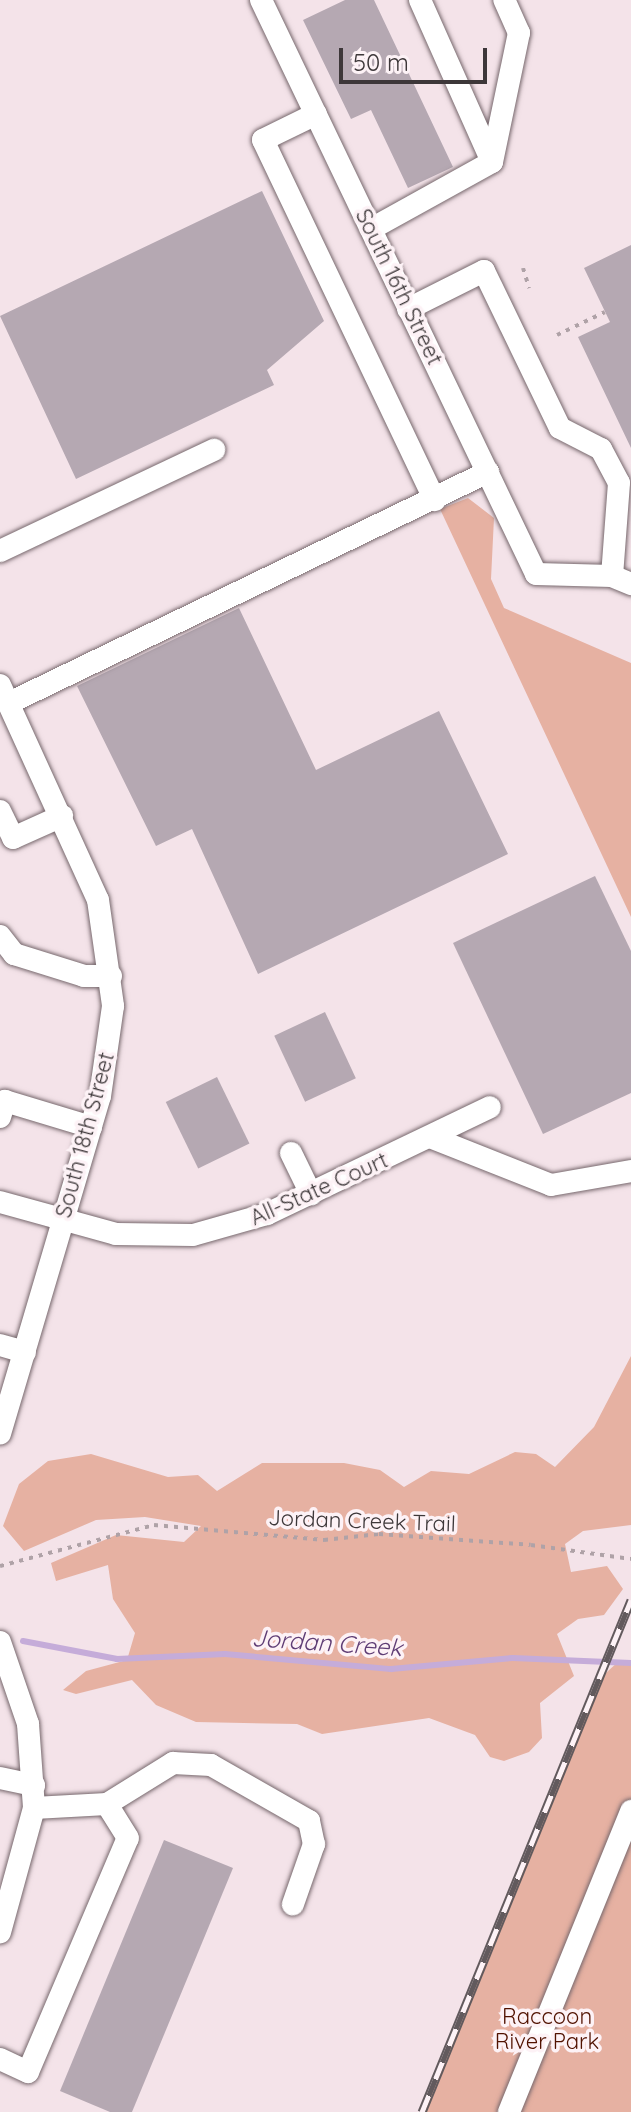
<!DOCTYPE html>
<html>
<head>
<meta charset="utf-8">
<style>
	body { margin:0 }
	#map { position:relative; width:631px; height:2112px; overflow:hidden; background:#f4e3e9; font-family:Quicksand,sans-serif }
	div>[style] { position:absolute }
	.green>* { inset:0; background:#e6b1a2 }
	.stream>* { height:6px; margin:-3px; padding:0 3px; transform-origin:3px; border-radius:3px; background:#c5acd9 }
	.building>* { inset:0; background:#b5a8b2; transform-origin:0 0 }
	.path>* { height:4px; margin-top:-2px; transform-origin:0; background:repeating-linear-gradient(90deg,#afa2a7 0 4px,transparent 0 10px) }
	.roads { filter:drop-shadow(0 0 2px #77686d) drop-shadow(0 0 2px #77686d) }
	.minor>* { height:22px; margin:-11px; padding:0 11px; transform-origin:11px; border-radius:11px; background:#fff }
	.rail>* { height:9px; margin-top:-4.5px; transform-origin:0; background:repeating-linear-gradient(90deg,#fdf2f6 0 18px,#625a5d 0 36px); box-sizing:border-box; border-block:2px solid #625a5d }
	span { translate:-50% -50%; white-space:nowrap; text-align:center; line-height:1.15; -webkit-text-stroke:7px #fdf2f6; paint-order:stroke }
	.street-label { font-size:22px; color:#3d3739 }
	.park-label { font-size:22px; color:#511200 }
	.water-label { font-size:24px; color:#5f3d75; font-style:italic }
	.scale { position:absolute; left:339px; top:48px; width:148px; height:36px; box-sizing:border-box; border:4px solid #3d3739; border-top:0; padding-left:10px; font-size:24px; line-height:28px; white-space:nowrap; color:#3d3739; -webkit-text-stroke:6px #fdf2f6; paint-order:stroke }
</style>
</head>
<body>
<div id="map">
	<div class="green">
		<div style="clip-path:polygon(468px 498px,494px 518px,491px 579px,504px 608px,631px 663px,631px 917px,440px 509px)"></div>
		<div style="clip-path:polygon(631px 1356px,631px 1525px,583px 1531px,565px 1544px,571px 1572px,607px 1566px,623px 1589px,604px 1615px,578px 1619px,557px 1634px,574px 1676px,540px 1703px,542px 1738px,529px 1752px,504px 1761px,490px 1757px,475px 1735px,429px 1718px,322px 1734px,297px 1724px,196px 1722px,156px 1705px,132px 1680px,76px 1694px,63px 1690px,86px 1671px,127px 1660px,135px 1633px,113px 1599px,108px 1565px,56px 1581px,51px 1563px,116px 1535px,184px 1542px,201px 1526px,145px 1517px,96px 1520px,24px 1551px,3px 1526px,19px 1484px,48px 1461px,91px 1454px,168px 1477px,198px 1475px,217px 1491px,262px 1463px,344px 1463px,380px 1470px,404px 1487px,431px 1471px,469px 1474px,515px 1452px,536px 1454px,555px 1467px,594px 1427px)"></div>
		<div style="clip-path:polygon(618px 1662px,631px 1663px,631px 2112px,422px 2112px,598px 1680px)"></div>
	</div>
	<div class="stream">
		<div style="left:23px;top:1641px;width:96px;rotate:10.8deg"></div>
		<div style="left:117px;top:1659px;width:108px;rotate:-2.7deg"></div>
		<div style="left:225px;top:1654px;width:167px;rotate:5.2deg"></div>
		<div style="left:391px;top:1669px;width:122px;rotate:-5.2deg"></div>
		<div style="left:513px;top:1658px;width:118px;rotate:2.4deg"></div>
	</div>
	<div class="building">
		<div style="clip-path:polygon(345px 0,374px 0,453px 167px,408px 188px,371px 110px,351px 119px,303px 20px)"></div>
		<div style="clip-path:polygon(262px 191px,324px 321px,267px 370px,274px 385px,76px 479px,0 316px)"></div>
		<div style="clip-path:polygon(631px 245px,631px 448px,578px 337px,610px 322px,584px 268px)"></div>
		<div style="clip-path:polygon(239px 608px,316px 770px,439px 711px,508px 854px,258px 974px,192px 829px,156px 846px,77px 686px)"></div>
		<div style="clip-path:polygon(595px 876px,631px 951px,631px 1093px,543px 1134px,453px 943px)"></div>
		<div style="left:325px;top:1012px;width:73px;height:56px;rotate:65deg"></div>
		<div style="left:217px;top:1077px;width:74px;height:57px;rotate:64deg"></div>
		<div style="clip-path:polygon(164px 1840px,233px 1868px,132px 2112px,110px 2112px,60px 2091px)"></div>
	</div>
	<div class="path">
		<div style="left:523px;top:268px;width:21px;rotate:73deg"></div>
		<div style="left:557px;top:335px;width:53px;rotate:-25.6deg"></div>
		<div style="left:0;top:1566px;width:159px;rotate:-14.9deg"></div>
		<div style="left:154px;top:1525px;width:171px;rotate:5deg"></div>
		<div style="left:324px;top:1540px;width:55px;rotate:-6.2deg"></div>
		<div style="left:379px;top:1534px;width:152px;rotate:4.1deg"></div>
		<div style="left:531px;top:1545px;width:101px;rotate:8deg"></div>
	</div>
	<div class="roads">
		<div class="minor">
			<div style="left:261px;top:0;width:636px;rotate:64.4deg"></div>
			<div style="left:536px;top:574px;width:76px;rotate:1.5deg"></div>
			<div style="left:612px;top:576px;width:21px;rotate:23deg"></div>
			<div style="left:420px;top:0;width:177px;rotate:66deg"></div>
			<div style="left:316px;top:114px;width:59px;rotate:153.9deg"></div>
			<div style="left:263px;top:140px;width:399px;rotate:64.5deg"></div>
			<div style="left:371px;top:229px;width:138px;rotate:-29deg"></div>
			<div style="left:492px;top:162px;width:132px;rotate:-78.2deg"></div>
			<div style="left:519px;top:33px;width:36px;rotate:-114deg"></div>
			<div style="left:408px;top:309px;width:85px;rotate:-26.6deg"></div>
			<div style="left:484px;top:271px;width:174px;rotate:64.2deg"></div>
			<div style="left:560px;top:428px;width:46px;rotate:27.1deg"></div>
			<div style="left:601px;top:449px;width:38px;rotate:62deg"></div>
			<div style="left:619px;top:483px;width:93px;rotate:94.3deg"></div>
			<div style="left:0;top:551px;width:237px;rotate:-25.3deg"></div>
			<div style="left:0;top:685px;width:236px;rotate:65.5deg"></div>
			<div style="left:98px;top:900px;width:107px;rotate:81.9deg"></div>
			<div style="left:113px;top:1006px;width:91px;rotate:98.2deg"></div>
			<div style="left:100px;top:1096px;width:352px;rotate:106.5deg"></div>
			<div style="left:9px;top:703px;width:532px;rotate:-25.75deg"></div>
			<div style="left:0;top:811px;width:30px;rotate:64deg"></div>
			<div style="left:13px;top:838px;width:54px;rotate:-24.2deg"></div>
			<div style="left:0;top:936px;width:23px;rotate:52deg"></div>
			<div style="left:14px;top:954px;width:73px;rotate:17.4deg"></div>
			<div style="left:84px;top:976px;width:27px"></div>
			<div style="left:0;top:1117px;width:17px;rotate:-73deg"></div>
			<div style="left:5px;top:1101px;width:90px;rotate:16.8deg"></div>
			<div style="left:430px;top:1137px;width:130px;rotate:21.6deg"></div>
			<div style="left:551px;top:1185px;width:81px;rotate:-9.9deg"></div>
			<div style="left:291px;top:1153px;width:46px;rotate:64deg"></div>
			<div style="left:0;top:1202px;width:120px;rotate:15.4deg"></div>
			<div style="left:116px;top:1234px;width:77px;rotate:0.7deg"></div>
			<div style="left:193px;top:1235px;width:77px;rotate:-15.8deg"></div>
			<div style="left:267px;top:1214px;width:247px;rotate:-25.6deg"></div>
			<div style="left:0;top:1345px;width:26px;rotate:16deg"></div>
			<div style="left:0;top:1642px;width:87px;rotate:71.1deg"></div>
			<div style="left:28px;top:1724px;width:84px;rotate:85.9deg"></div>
			<div style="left:34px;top:1808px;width:129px;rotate:105.3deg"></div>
			<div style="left:0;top:1778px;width:35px;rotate:12deg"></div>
			<div style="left:34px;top:1808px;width:73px;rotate:-3.1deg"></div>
			<div style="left:107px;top:1804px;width:78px;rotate:-31.8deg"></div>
			<div style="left:173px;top:1763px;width:38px;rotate:3deg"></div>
			<div style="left:211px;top:1765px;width:113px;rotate:29.7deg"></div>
			<div style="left:309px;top:1821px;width:24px;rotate:78deg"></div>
			<div style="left:314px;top:1844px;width:64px;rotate:109.3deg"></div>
			<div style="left:0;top:2059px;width:31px;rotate:25deg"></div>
			<div style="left:28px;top:2072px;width:254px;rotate:-66.9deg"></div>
			<div style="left:128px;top:1838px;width:40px;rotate:-122deg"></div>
			<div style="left:509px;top:2112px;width:325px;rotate:-67.9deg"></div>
		</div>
	</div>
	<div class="rail">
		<div style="left:422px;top:2112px;width:553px;rotate:-67.79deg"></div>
	</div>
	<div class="street-label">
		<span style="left:399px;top:287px;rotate:64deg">South 16th Street</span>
		<span style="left:85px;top:1135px;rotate:-75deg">South 18th Street</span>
		<span style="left:319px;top:1189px;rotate:-24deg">All-State Court</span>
		<span style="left:362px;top:1521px;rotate:2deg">Jordan Creek Trail</span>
	</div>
	<div class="park-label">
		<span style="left:547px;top:2029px">Raccoon<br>River Park</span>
	</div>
	<div class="water-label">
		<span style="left:327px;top:1643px;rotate:4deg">Jordan Creek</span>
	</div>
	<div class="scale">50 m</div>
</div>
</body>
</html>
